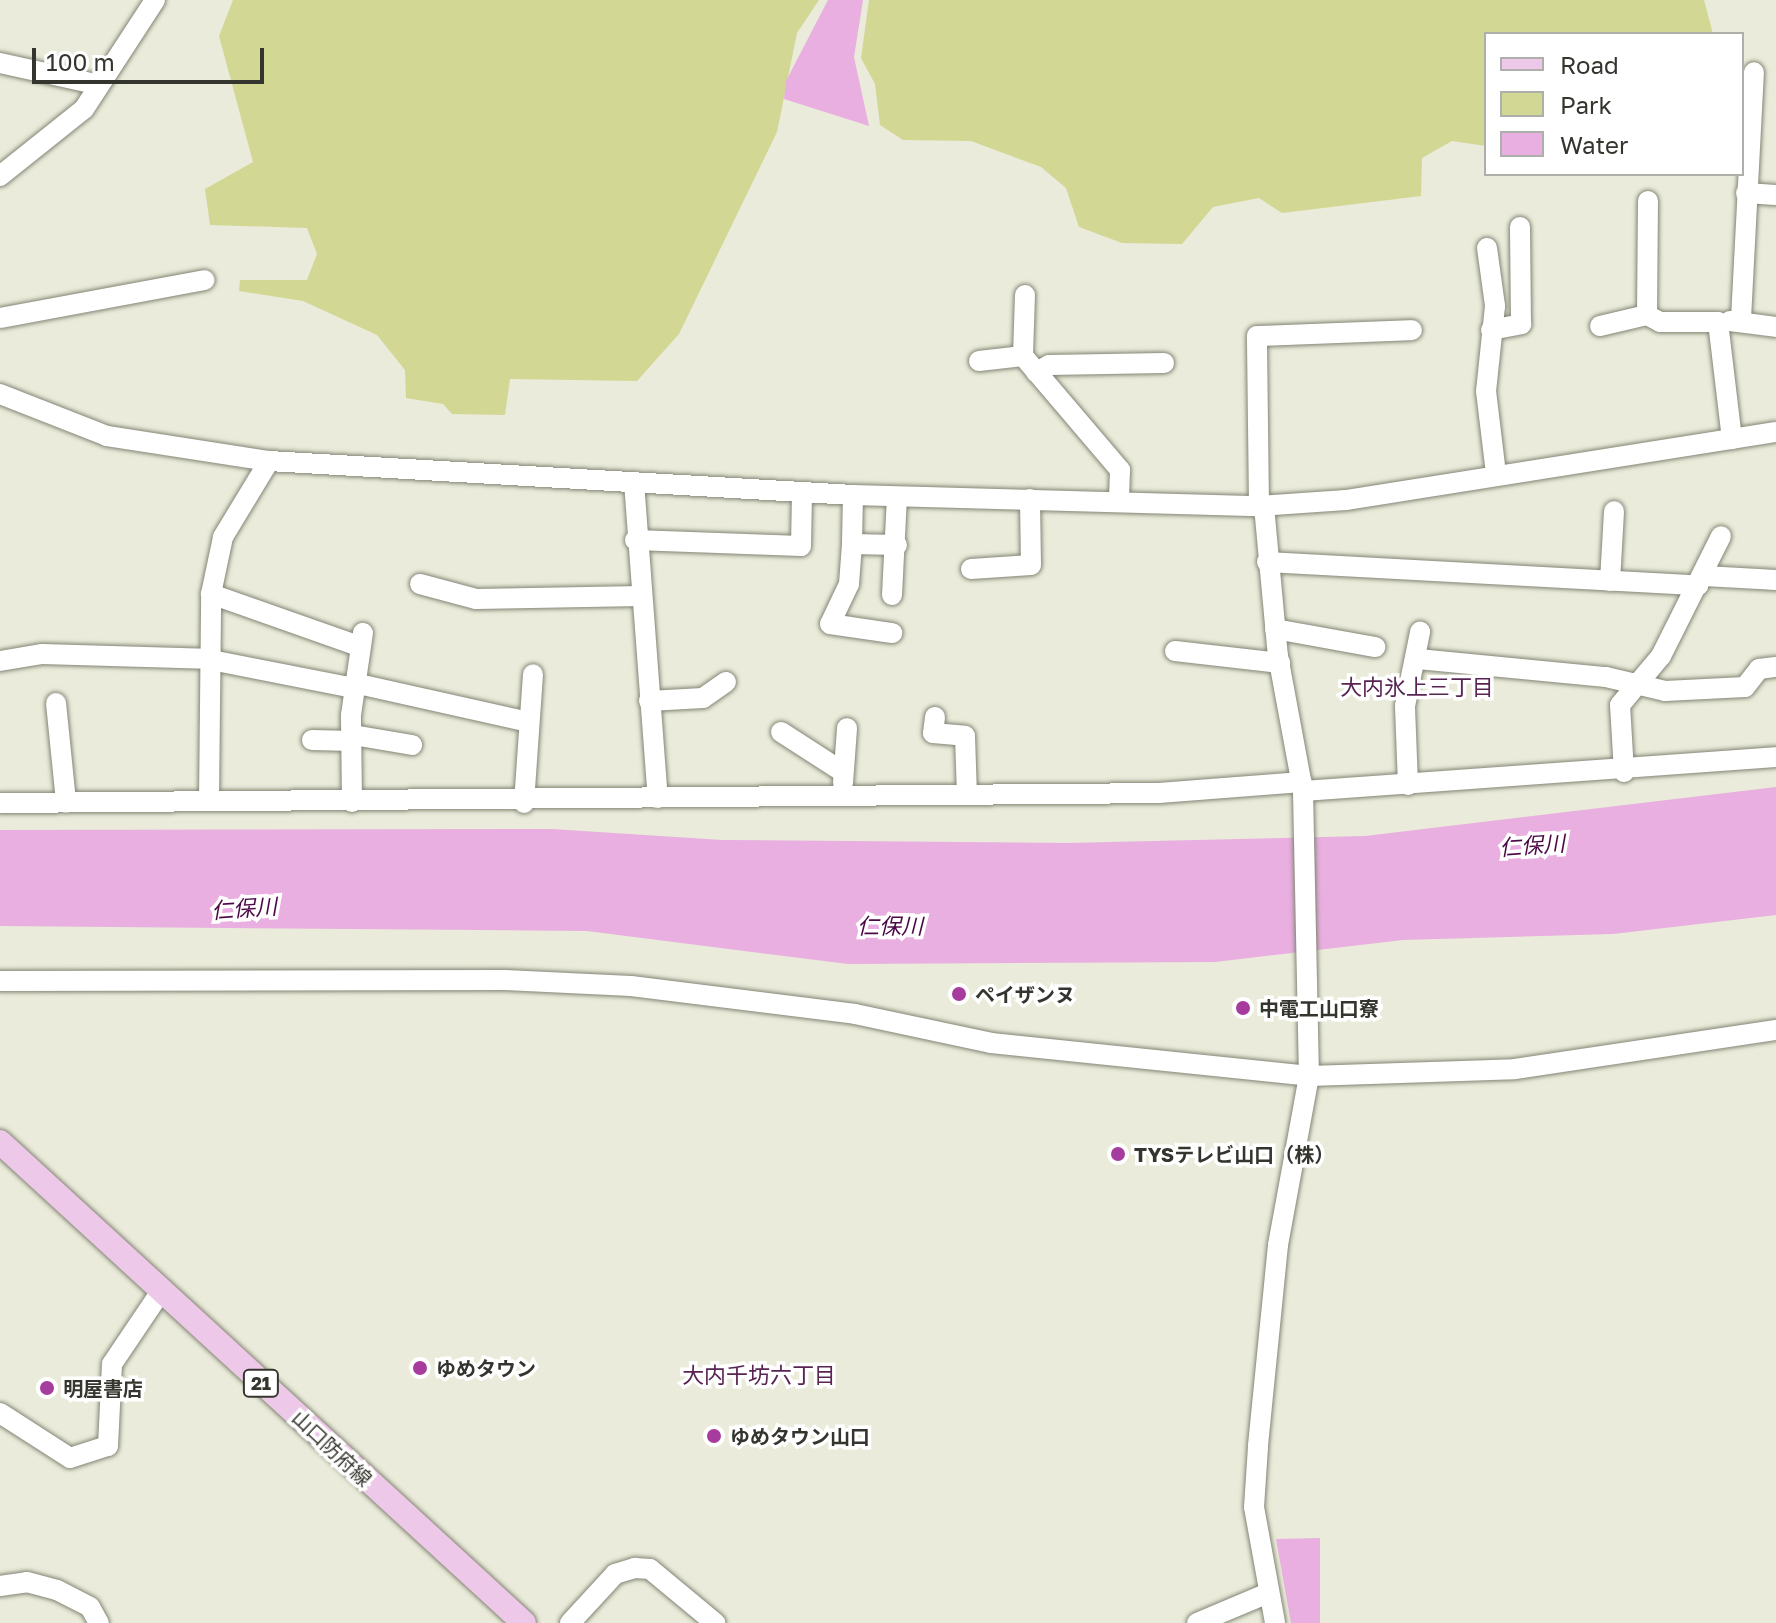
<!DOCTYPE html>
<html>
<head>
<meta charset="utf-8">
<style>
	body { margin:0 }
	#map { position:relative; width:1776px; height:1623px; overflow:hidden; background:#eaebda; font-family:"Golos Text","Noto Sans JP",sans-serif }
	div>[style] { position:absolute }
	.green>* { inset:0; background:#d2d794 }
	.water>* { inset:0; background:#e8afe0 }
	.roads { filter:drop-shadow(0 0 2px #838575) drop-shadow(0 0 2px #838575) }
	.minor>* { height:20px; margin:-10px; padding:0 10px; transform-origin:10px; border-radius:10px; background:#fff }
	.major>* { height:24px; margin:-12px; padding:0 12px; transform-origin:12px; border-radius:12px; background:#eec8e8 }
	.dots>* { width:22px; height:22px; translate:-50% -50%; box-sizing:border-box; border:4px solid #fff; border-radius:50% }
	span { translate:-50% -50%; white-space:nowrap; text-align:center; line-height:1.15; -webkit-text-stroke:7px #fff; paint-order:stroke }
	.shield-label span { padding:2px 6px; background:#fff; border:2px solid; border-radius:6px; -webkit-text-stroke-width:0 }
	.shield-label { font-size:18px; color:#34352e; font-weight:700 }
	.poi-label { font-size:20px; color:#34352e; font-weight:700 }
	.left { translate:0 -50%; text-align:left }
	.street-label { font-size:20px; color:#34352e }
	.neighbourhood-label { font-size:22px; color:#582453 }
	.water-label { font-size:22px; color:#4b0846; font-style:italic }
	.legend { position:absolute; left:1484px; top:32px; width:260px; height:144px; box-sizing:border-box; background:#fff; border:2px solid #aeaeab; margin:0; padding:10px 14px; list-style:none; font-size:24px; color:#34352e }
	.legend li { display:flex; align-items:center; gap:16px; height:40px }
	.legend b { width:40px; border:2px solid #aeaeab }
	.scale { position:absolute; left:32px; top:48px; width:232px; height:36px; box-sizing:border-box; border:4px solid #34352e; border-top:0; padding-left:10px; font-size:24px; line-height:28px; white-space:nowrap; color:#34352e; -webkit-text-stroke:6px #fff; paint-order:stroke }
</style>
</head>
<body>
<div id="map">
	<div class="green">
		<div style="clip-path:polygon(233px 0,819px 0,797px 33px,777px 132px,679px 334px,637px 381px,510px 379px,505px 415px,452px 414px,443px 404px,406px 398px,405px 370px,377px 335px,303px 301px,239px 291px,240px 280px,307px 280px,317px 254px,307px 228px,210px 225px,205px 189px,253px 162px,219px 36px)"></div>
		<div style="clip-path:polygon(869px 0,1704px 0,1713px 34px,1486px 34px,1486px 146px,1452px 141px,1422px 158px,1421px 196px,1282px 213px,1259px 198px,1213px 207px,1182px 244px,1122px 243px,1079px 227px,1066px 188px,1041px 167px,971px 141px,903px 140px,880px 125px,875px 84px,861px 58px)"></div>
	</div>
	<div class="water">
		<div style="clip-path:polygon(828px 0,863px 0,854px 57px,869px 126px,784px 99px,786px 81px)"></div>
		<div style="clip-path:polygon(1776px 787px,1776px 915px,1613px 934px,1403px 940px,1215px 962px,848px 964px,587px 931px,0 926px,0 830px,552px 829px,722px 840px,1067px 843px,1365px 836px)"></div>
		<div style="clip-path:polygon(1320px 1538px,1320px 1623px,1291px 1623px,1276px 1539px)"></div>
	</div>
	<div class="roads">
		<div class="minor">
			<div style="left:0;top:63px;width:102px;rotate:12.4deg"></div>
			<div style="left:0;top:176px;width:107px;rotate:-38.6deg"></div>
			<div style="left:84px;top:109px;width:130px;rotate:-56.9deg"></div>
			<div style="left:1746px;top:193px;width:30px;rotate:4deg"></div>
			<div style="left:1648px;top:201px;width:114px;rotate:90.5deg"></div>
			<div style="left:1647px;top:315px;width:15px;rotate:28deg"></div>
			<div style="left:1660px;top:322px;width:58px"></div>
			<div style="left:1718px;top:322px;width:118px;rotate:83.2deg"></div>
			<div style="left:1487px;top:248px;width:59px;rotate:82.1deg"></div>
			<div style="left:1495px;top:306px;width:85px;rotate:96deg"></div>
			<div style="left:1486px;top:391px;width:84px;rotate:83.1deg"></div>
			<div style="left:1025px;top:295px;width:61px;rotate:91.9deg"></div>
			<div style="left:1023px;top:356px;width:150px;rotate:49.6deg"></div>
			<div style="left:1120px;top:470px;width:32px;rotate:92deg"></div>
			<div style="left:0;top:318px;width:208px;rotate:-10.5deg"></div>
			<div style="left:1741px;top:319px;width:247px;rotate:-87deg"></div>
			<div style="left:1730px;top:321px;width:46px;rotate:7.4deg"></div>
			<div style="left:1600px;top:326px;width:48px;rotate:-13.2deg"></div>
			<div style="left:1491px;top:330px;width:31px;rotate:-11deg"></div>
			<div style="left:1521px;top:324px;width:97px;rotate:-90.6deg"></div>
			<div style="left:979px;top:361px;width:44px;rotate:-6.5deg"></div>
			<div style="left:1036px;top:372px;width:15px;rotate:-28deg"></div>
			<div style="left:1049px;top:365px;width:115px;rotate:-1deg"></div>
			<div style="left:0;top:394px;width:115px;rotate:21.4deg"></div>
			<div style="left:107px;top:436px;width:164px;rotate:8.8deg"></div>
			<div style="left:269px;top:461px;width:585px;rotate:3.33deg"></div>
			<div style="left:853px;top:495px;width:406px;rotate:1.6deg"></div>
			<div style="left:1259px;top:506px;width:87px;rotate:-3.9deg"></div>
			<div style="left:1346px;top:500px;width:435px;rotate:-9deg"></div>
			<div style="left:634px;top:482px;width:317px;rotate:85.7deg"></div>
			<div style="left:853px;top:495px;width:49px;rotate:91.2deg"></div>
			<div style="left:852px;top:544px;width:45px;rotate:1.3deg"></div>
			<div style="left:1259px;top:506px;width:170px;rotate:-90.7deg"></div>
			<div style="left:1257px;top:336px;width:155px;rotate:-2.2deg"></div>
			<div style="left:1264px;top:506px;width:151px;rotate:84.7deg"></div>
			<div style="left:1278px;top:656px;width:137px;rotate:79.5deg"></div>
			<div style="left:1303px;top:791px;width:285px;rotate:88.8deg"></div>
			<div style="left:1309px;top:1076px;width:172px;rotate:100.4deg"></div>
			<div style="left:1278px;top:1245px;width:203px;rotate:95.7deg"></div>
			<div style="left:1258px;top:1447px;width:60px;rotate:93.8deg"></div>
			<div style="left:1254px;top:1507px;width:118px;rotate:79.7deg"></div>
			<div style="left:635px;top:540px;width:166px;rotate:2.1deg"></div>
			<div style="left:801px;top:546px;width:54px;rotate:-88.9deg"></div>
			<div style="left:852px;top:544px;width:40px;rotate:94.3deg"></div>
			<div style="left:849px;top:584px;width:44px;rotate:115.4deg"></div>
			<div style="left:830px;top:624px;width:63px;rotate:8.3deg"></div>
			<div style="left:1267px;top:562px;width:432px;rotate:3.1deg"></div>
			<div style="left:971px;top:569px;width:60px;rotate:-3.8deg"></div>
			<div style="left:1031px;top:565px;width:66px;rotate:-90.9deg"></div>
			<div style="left:1704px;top:576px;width:72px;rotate:3.2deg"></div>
			<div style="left:1610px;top:581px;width:70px;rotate:-86.7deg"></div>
			<div style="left:420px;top:584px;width:58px;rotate:15deg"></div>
			<div style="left:476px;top:599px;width:166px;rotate:-1deg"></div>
			<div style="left:211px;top:594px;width:157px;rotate:19.4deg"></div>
			<div style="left:892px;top:595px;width:98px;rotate:-87.1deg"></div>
			<div style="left:1275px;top:629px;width:102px;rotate:10.2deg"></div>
			<div style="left:1175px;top:651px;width:106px;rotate:6.5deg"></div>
			<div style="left:1418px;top:659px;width:189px;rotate:5.5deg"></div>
			<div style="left:1606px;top:677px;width:61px;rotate:13.3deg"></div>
			<div style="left:1665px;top:691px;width:80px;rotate:-2.9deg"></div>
			<div style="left:1745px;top:687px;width:23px;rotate:-52deg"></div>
			<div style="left:1759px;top:669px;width:17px;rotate:-7deg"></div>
			<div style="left:0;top:661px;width:43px;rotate:-9.5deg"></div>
			<div style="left:42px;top:654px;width:164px;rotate:1.7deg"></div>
			<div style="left:206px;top:659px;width:151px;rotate:11.1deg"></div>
			<div style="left:354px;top:683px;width:179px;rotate:12.6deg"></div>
			<div style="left:649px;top:701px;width:54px;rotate:-3.2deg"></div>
			<div style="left:703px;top:698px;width:28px;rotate:-35deg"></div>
			<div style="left:56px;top:703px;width:100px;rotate:84.2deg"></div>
			<div style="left:935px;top:717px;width:16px;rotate:97deg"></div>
			<div style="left:933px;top:733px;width:32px;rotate:5deg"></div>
			<div style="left:965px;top:736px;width:59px;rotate:88.1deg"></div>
			<div style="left:781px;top:732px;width:74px;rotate:32.8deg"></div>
			<div style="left:353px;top:735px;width:60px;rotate:9.6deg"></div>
			<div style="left:312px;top:740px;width:41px;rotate:1.4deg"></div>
			<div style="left:1624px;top:772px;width:67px;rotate:-93.4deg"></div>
			<div style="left:1620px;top:705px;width:64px;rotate:-50.1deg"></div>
			<div style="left:1661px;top:656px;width:134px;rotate:-63.4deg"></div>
			<div style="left:843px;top:783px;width:55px;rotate:-85.8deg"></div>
			<div style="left:1408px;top:785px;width:79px;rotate:-92.2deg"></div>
			<div style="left:1405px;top:706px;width:76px;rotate:-78.5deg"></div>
			<div style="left:1303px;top:791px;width:474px;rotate:-4.1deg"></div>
			<div style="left:209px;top:801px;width:207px;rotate:-89.4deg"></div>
			<div style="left:211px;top:594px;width:58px;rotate:-78.1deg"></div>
			<div style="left:223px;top:537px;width:89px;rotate:-58.8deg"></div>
			<div style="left:352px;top:802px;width:87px;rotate:-90.7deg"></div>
			<div style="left:351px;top:715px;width:83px;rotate:-81.7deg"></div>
			<div style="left:0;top:803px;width:1159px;rotate:-0.49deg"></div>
			<div style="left:1159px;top:793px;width:143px;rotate:-4.4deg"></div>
			<div style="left:524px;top:803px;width:129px;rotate:-86deg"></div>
			<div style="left:0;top:981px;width:505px;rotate:-0.11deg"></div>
			<div style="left:505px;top:980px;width:126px;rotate:2.7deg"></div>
			<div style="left:631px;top:986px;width:226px;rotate:7.1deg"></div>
			<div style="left:855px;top:1014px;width:139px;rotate:12deg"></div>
			<div style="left:991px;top:1043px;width:320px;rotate:5.9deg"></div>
			<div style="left:1309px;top:1076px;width:206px;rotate:-1.9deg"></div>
			<div style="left:1515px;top:1069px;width:264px;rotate:-8.5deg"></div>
			<div style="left:0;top:1413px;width:83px;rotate:32.7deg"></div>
			<div style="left:70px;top:1458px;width:40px;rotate:-18deg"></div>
			<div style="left:108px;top:1446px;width:82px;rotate:-87.2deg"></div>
			<div style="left:112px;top:1364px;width:89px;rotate:-56deg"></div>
			<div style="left:0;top:1586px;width:27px;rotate:-8deg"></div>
			<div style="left:27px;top:1582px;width:31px;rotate:15deg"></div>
			<div style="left:57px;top:1590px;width:37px;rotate:27deg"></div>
			<div style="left:90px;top:1607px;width:18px;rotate:61deg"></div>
			<div style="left:570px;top:1623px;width:67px;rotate:-47.4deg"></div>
			<div style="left:615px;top:1574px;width:21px;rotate:-17deg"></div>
			<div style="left:635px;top:1568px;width:15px;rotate:4deg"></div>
			<div style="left:650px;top:1569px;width:85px;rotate:39.7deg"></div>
			<div style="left:1197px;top:1623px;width:75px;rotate:-22.8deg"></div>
		</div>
		<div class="major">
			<div style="left:0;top:1142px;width:711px;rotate:42.55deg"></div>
		</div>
	</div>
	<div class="dots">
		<div style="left:959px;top:994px;background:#a63c9d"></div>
		<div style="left:1243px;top:1008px;background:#a63c9d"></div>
		<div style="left:1118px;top:1154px;background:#a63c9d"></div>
		<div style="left:420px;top:1368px;background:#a63c9d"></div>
		<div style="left:47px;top:1388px;background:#a63c9d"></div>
		<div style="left:714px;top:1436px;background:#a63c9d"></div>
	</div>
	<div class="shield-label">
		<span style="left:261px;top:1383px">21</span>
	</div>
	<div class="poi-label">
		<span class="left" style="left:975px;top:994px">ペイザンヌ</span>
		<span class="left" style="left:1259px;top:1008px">中電工山口寮</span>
		<span class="left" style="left:1134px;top:1154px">TYSテレビ山口（株）</span>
		<span class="left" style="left:436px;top:1368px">ゆめタウン</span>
		<span class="left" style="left:63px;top:1388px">明屋書店</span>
		<span class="left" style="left:730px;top:1436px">ゆめタウン山口</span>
	</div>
	<div class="street-label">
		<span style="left:332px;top:1448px;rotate:43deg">山口防府線</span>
	</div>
	<div class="neighbourhood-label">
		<span style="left:1417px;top:687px">大内氷上三丁目</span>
		<span style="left:759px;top:1375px">大内千坊六丁目</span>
	</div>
	<div class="water-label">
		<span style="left:1532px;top:845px;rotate:-4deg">仁保川</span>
		<span style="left:244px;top:908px;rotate:-4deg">仁保川</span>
		<span style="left:890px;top:926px">仁保川</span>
	</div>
	<ul class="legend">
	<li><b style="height:10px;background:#eec8e8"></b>Road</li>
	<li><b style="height:22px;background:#d2d794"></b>Park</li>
	<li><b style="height:22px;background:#e8afe0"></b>Water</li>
	</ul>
	<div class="scale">100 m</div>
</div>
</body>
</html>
